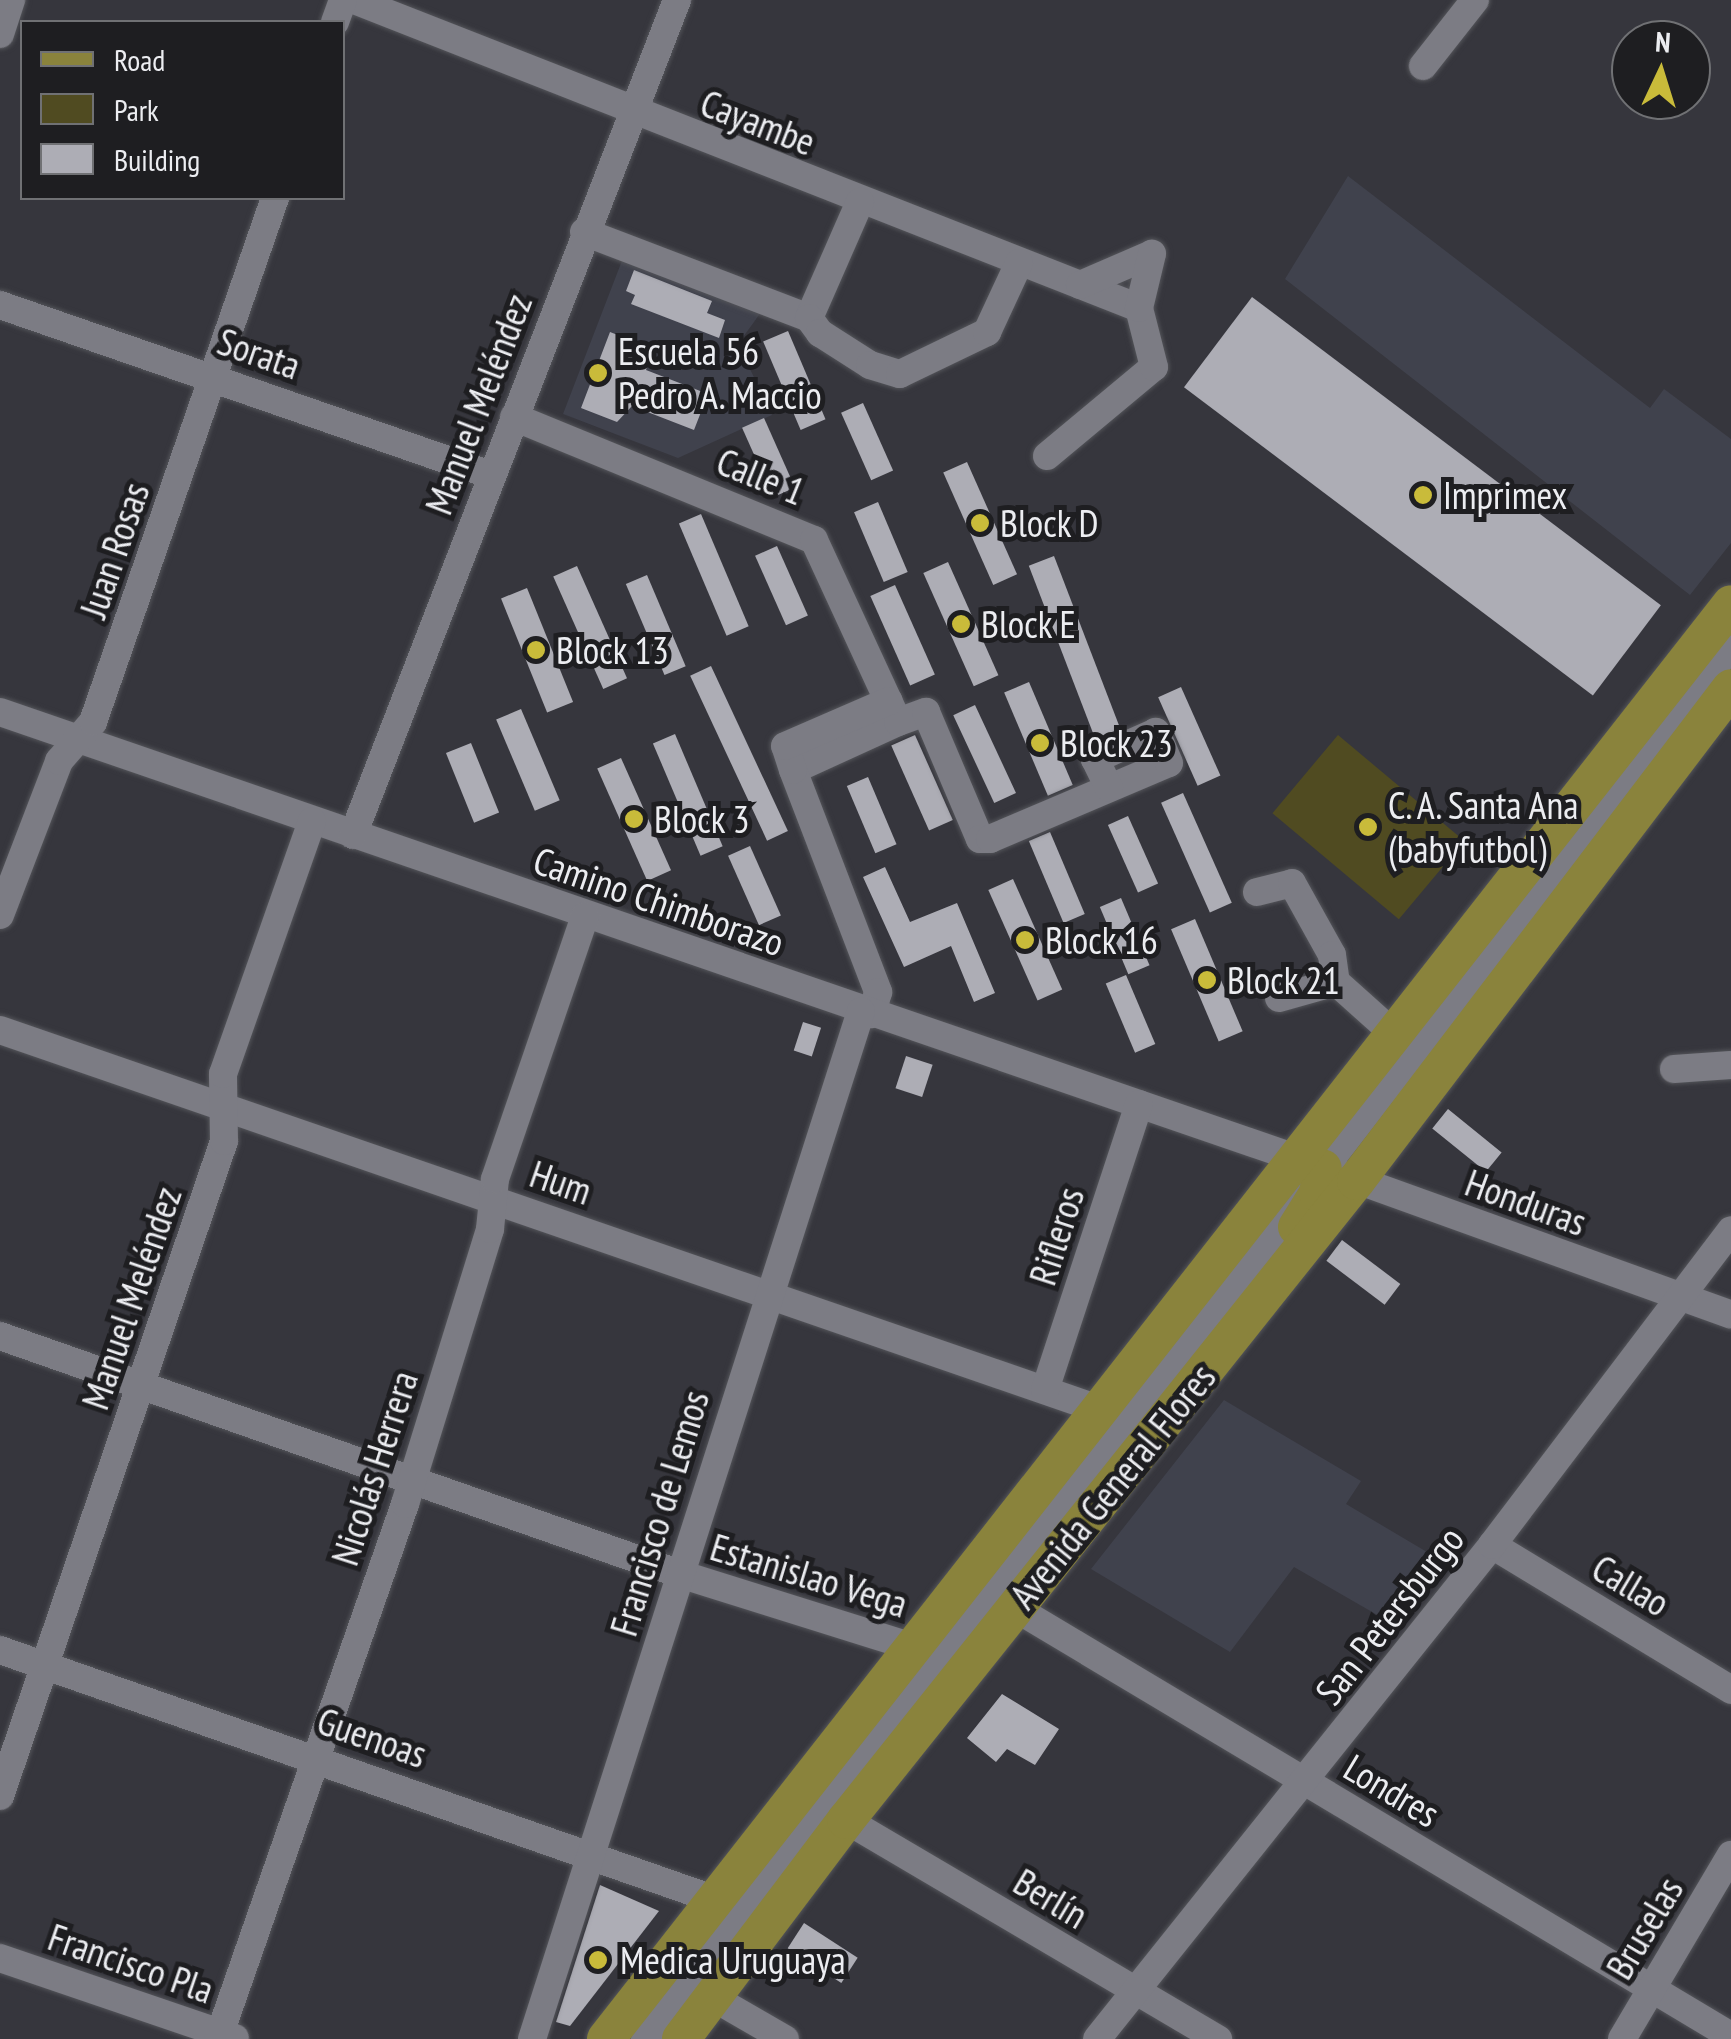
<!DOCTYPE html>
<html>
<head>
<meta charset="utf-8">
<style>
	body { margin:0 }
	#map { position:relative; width:1731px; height:2039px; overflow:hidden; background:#36363d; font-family:"PT Sans Narrow",sans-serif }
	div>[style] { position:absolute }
	.built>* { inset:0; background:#40424d }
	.green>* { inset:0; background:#504b21; transform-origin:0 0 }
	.building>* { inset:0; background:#adadb5; transform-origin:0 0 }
	.roads { filter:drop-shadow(0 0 2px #535459) drop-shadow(0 0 2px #535459) }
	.minor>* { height:28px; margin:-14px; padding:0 14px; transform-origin:14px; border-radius:14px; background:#7c7c84 }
	.major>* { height:38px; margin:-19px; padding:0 19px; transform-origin:19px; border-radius:19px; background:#8a833c }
	.dots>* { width:28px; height:28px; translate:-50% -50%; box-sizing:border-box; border:5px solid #1e1e21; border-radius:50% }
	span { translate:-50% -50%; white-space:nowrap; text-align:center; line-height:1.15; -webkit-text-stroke:10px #1e1e21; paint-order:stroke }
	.street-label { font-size:38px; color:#ecedf1 }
	.poi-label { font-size:38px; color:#ecedf1 }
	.left { translate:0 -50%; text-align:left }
	.legend { position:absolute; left:20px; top:20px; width:325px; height:180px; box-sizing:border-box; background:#1e1e21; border:2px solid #707174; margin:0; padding:12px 18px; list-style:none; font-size:30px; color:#ecedf1 }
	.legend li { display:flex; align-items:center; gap:20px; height:50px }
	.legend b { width:50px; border:2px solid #707174 }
	.north { position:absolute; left:1611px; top:20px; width:100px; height:100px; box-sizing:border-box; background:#1e1e21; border:2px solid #707174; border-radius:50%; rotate:4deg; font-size:28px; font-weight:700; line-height:40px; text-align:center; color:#ecedf1 }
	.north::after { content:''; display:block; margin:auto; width:35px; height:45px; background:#c9bb3a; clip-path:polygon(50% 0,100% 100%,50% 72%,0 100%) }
</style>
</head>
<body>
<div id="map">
	<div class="built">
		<div style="clip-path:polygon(1348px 176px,1650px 408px,1664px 389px,1731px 439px,1731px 543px,1690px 595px,1285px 279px)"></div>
		<div style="clip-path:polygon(623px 258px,762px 311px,738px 344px,772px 415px,678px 458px,563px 414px)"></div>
		<div style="clip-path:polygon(1224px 1400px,1361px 1481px,1346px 1504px,1432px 1555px,1386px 1620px,1294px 1567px,1230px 1652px,1091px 1569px)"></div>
	</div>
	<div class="green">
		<div style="left:1338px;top:735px;width:165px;height:102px;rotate:40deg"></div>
	</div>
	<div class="building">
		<div style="clip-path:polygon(634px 270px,712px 301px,707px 313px,725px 320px,719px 338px,631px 304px,635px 295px,626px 291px)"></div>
		<div style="left:1252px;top:297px;width:512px;height:113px;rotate:37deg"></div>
		<div style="left:788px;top:331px;width:96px;height:27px;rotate:67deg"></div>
		<div style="clip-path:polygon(610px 332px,654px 349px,646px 370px,708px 394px,694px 430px,632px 406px,617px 422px,581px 408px)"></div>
		<div style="left:863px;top:403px;width:74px;height:24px;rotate:66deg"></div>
		<div style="left:764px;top:418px;width:76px;height:24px;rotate:66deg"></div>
		<div style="left:967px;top:462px;width:123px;height:26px;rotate:66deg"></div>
		<div style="left:878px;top:502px;width:76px;height:26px;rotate:67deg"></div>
		<div style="left:701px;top:514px;width:122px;height:24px;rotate:67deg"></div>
		<div style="left:777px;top:546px;width:76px;height:24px;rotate:66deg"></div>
		<div style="left:1054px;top:556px;width:185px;height:27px;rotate:69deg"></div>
		<div style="left:948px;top:562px;width:124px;height:27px;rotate:66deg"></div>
		<div style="left:577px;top:566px;width:123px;height:26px;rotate:66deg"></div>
		<div style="left:647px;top:575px;width:99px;height:23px;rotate:67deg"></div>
		<div style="left:895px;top:585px;width:98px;height:27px;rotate:66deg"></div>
		<div style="left:527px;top:588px;width:123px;height:28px;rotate:68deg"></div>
		<div style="left:711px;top:666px;width:182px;height:23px;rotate:65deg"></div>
		<div style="left:1029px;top:682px;width:112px;height:27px;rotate:67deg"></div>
		<div style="left:1181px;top:687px;width:97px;height:25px;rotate:66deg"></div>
		<div style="left:975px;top:705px;width:97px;height:24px;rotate:65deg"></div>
		<div style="left:521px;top:709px;width:99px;height:27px;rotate:67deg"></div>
		<div style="left:675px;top:734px;width:122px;height:24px;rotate:67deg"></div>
		<div style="left:915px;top:735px;width:93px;height:26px;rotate:66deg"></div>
		<div style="left:471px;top:743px;width:75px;height:27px;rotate:68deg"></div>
		<div style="left:621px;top:758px;width:123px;height:26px;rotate:66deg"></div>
		<div style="left:868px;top:777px;width:73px;height:23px;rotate:67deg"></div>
		<div style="left:1183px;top:793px;width:120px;height:24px;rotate:66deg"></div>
		<div style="left:1128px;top:816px;width:74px;height:22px;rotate:66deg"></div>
		<div style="left:1050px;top:832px;width:89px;height:23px;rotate:67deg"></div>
		<div style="left:750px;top:846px;width:76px;height:24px;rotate:66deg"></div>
		<div style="clip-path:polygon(885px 867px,910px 922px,957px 903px,995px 993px,974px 1002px,951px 946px,904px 967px,863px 877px)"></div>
		<div style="left:1013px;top:879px;width:121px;height:27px;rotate:66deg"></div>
		<div style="left:1121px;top:898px;width:73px;height:23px;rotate:67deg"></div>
		<div style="left:1195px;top:919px;width:122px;height:26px;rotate:67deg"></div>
		<div style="left:1126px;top:975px;width:75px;height:22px;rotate:67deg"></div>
		<div style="left:803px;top:1022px;width:19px;height:30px;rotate:18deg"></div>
		<div style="left:906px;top:1056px;width:28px;height:34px;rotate:18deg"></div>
		<div style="left:1448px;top:1109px;width:69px;height:25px;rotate:39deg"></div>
		<div style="left:1342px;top:1240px;width:73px;height:26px;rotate:37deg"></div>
		<div style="clip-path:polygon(1002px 1694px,1059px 1729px,1035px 1765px,1007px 1749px,996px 1762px,967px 1738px)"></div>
		<div style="clip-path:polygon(600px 1885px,659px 1911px,570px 2026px,556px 2022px)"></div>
		<div style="left:804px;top:1923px;width:64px;height:30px;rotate:33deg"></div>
	</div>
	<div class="roads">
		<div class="minor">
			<div style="left:354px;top:0;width:843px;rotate:21.42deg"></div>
			<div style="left:335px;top:22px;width:23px;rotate:-70deg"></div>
			<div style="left:0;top:34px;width:36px;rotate:-72deg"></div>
			<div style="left:1423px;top:66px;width:84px;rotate:-51.8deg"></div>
			<div style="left:584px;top:232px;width:241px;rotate:20.9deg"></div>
			<div style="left:809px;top:318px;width:127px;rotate:-66.3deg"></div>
			<div style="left:1080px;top:285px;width:78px;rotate:-23.3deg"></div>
			<div style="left:0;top:305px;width:520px;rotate:19.1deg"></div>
			<div style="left:809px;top:318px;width:19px;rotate:54deg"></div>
			<div style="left:820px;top:333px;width:59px;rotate:32.6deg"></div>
			<div style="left:870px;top:365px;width:31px;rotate:17deg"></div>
			<div style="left:900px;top:374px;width:97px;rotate:-25.8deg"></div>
			<div style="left:987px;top:332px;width:76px;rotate:-65.1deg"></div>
			<div style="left:514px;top:417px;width:324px;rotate:22.3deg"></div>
			<div style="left:814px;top:540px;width:200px;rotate:65.2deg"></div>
			<div style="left:898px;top:722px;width:115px;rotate:155.4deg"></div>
			<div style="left:793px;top:770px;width:238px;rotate:69deg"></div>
			<div style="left:878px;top:992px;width:23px;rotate:105deg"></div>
			<div style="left:1047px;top:456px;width:139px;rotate:-39.8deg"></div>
			<div style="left:1154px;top:367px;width:61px;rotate:-104.3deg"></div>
			<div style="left:1139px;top:308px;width:56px;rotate:-76.5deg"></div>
			<div style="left:0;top:712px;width:1371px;rotate:18.99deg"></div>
			<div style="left:1296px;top:1158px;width:462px;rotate:19.8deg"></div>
			<div style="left:898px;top:722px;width:30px;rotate:-20deg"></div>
			<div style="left:926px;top:712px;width:138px;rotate:67deg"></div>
			<div style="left:980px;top:839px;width:10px"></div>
			<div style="left:990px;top:839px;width:194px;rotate:-23deg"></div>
			<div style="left:1169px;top:763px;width:34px;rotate:-113deg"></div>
			<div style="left:1156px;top:732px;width:67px;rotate:156.1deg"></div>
			<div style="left:1095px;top:759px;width:32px;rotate:64deg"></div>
			<div style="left:793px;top:770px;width:25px;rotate:-108deg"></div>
			<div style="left:785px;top:746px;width:113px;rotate:-23.4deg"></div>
			<div style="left:353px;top:835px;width:896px;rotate:-68.79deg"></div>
			<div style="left:1257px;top:892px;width:36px;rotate:-14deg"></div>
			<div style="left:1292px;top:883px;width:82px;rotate:60.9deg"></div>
			<div style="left:1332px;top:955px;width:27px;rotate:82deg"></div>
			<div style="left:0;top:915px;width:165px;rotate:-69deg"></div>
			<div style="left:59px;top:761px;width:52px;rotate:-48.9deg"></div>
			<div style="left:93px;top:722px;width:555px;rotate:-70.85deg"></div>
			<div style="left:1279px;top:998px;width:59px;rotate:-15.7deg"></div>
			<div style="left:1336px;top:982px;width:75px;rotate:41.8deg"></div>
			<div style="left:0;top:1030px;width:1159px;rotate:19.03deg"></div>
			<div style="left:1096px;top:1408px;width:19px;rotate:-6deg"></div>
			<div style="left:1674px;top:1069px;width:57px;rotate:-4deg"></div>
			<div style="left:0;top:1336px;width:720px;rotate:19.29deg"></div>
			<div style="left:680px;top:1574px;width:247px;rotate:17.4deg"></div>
			<div style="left:1045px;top:1390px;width:301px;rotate:-71.8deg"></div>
			<div style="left:1492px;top:1545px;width:280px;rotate:31.2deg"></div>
			<div style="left:1015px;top:1608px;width:834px;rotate:30.87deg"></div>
			<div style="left:0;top:1650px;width:758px;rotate:19.25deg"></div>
			<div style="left:0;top:1796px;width:692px;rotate:-71.12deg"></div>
			<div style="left:224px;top:1141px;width:67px;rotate:-90.9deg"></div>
			<div style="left:223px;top:1074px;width:268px;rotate:-70.6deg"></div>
			<div style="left:846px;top:1820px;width:432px;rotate:30.5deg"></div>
			<div style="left:0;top:1958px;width:248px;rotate:18.8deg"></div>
			<div style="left:700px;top:1990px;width:98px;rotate:30deg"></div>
			<div style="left:218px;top:2039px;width:567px;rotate:-70.73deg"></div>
			<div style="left:405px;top:1504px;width:288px;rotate:-72.8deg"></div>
			<div style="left:490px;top:1229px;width:50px;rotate:-84.3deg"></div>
			<div style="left:495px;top:1179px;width:278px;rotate:-71.1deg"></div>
			<div style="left:532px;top:2039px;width:1079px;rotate:-72.25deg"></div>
			<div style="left:645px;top:2039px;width:1766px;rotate:-52.06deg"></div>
			<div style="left:1097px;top:2039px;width:633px;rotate:-51.35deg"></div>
			<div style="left:1492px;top:1545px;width:395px;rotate:-52.8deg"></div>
			<div style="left:1622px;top:2039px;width:214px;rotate:-59.4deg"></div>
		</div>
		<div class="major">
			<div style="left:1297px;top:1227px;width:40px;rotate:-58deg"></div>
			<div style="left:1318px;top:1193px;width:25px;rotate:-79deg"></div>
			<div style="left:606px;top:2039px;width:1823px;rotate:-51.9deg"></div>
			<div style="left:681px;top:2039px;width:274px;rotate:-53deg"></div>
			<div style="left:846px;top:1820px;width:818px;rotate:-51.41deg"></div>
			<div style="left:1356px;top:1181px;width:619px;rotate:-52.74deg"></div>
		</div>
	</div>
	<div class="dots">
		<div style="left:598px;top:373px;background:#c9bb3a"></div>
		<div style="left:1423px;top:495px;background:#c9bb3a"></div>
		<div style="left:980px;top:523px;background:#c9bb3a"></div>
		<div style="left:961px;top:624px;background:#c9bb3a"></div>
		<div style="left:536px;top:650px;background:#c9bb3a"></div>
		<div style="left:1040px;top:743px;background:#c9bb3a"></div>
		<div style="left:634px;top:819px;background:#c9bb3a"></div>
		<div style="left:1368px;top:827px;background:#c9bb3a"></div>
		<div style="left:1025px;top:940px;background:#c9bb3a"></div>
		<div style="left:1207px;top:980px;background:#c9bb3a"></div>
		<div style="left:598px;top:1960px;background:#c9bb3a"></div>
	</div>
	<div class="street-label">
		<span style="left:758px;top:122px;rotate:21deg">Cayambe</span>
		<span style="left:259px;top:353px;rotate:19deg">Sorata</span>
		<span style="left:478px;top:404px;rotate:-69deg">Manuel Meléndez</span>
		<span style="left:761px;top:476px;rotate:22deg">Calle 1</span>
		<span style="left:114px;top:550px;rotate:-71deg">Juan Rosas</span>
		<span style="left:659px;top:901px;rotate:19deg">Camino Chimborazo</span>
		<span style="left:561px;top:1182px;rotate:19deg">Hum</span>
		<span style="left:1526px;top:1202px;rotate:20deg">Honduras</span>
		<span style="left:1056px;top:1236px;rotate:-72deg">Rifleros</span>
		<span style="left:131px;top:1298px;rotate:-71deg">Manuel Meléndez</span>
		<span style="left:374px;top:1468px;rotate:-72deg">Nicolás Herrera</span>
		<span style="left:1112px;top:1486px;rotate:-51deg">Avenida General Flores</span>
		<span style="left:659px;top:1513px;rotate:-73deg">Francisco de Lemos</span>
		<span style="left:809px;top:1575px;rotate:17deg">Estanislao Vega</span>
		<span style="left:1631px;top:1585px;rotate:31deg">Callao</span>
		<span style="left:1389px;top:1615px;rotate:-52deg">San Petersburgo</span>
		<span style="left:372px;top:1737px;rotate:19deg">Guenoas</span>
		<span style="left:1392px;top:1790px;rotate:31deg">Londres</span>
		<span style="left:1051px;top:1898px;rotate:31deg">Berlín</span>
		<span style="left:1644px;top:1928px;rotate:-59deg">Bruselas</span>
		<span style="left:131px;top:1963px;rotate:19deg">Francisco Pla</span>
	</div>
	<div class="poi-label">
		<span class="left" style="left:618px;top:373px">Escuela 56<br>Pedro A. Maccio</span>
		<span class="left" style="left:1443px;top:495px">Imprimex</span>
		<span class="left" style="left:1000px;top:523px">Block D</span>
		<span class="left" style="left:981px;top:624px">Block E</span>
		<span class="left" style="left:556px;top:650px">Block 13</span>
		<span class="left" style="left:1060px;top:743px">Block 23</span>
		<span class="left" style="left:1388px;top:827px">C. A. Santa Ana<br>(babyfutbol)</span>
		<span class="left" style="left:654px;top:819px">Block 3</span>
		<span class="left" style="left:1045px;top:940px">Block 16</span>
		<span class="left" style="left:1227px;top:980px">Block 21</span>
		<span class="left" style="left:620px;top:1960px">Medica Uruguaya</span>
	</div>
	<ul class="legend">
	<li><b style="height:12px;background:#8a833c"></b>Road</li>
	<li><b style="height:28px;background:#504b21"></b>Park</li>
	<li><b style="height:28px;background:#adadb5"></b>Building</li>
	</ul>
	<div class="north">N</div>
</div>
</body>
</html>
